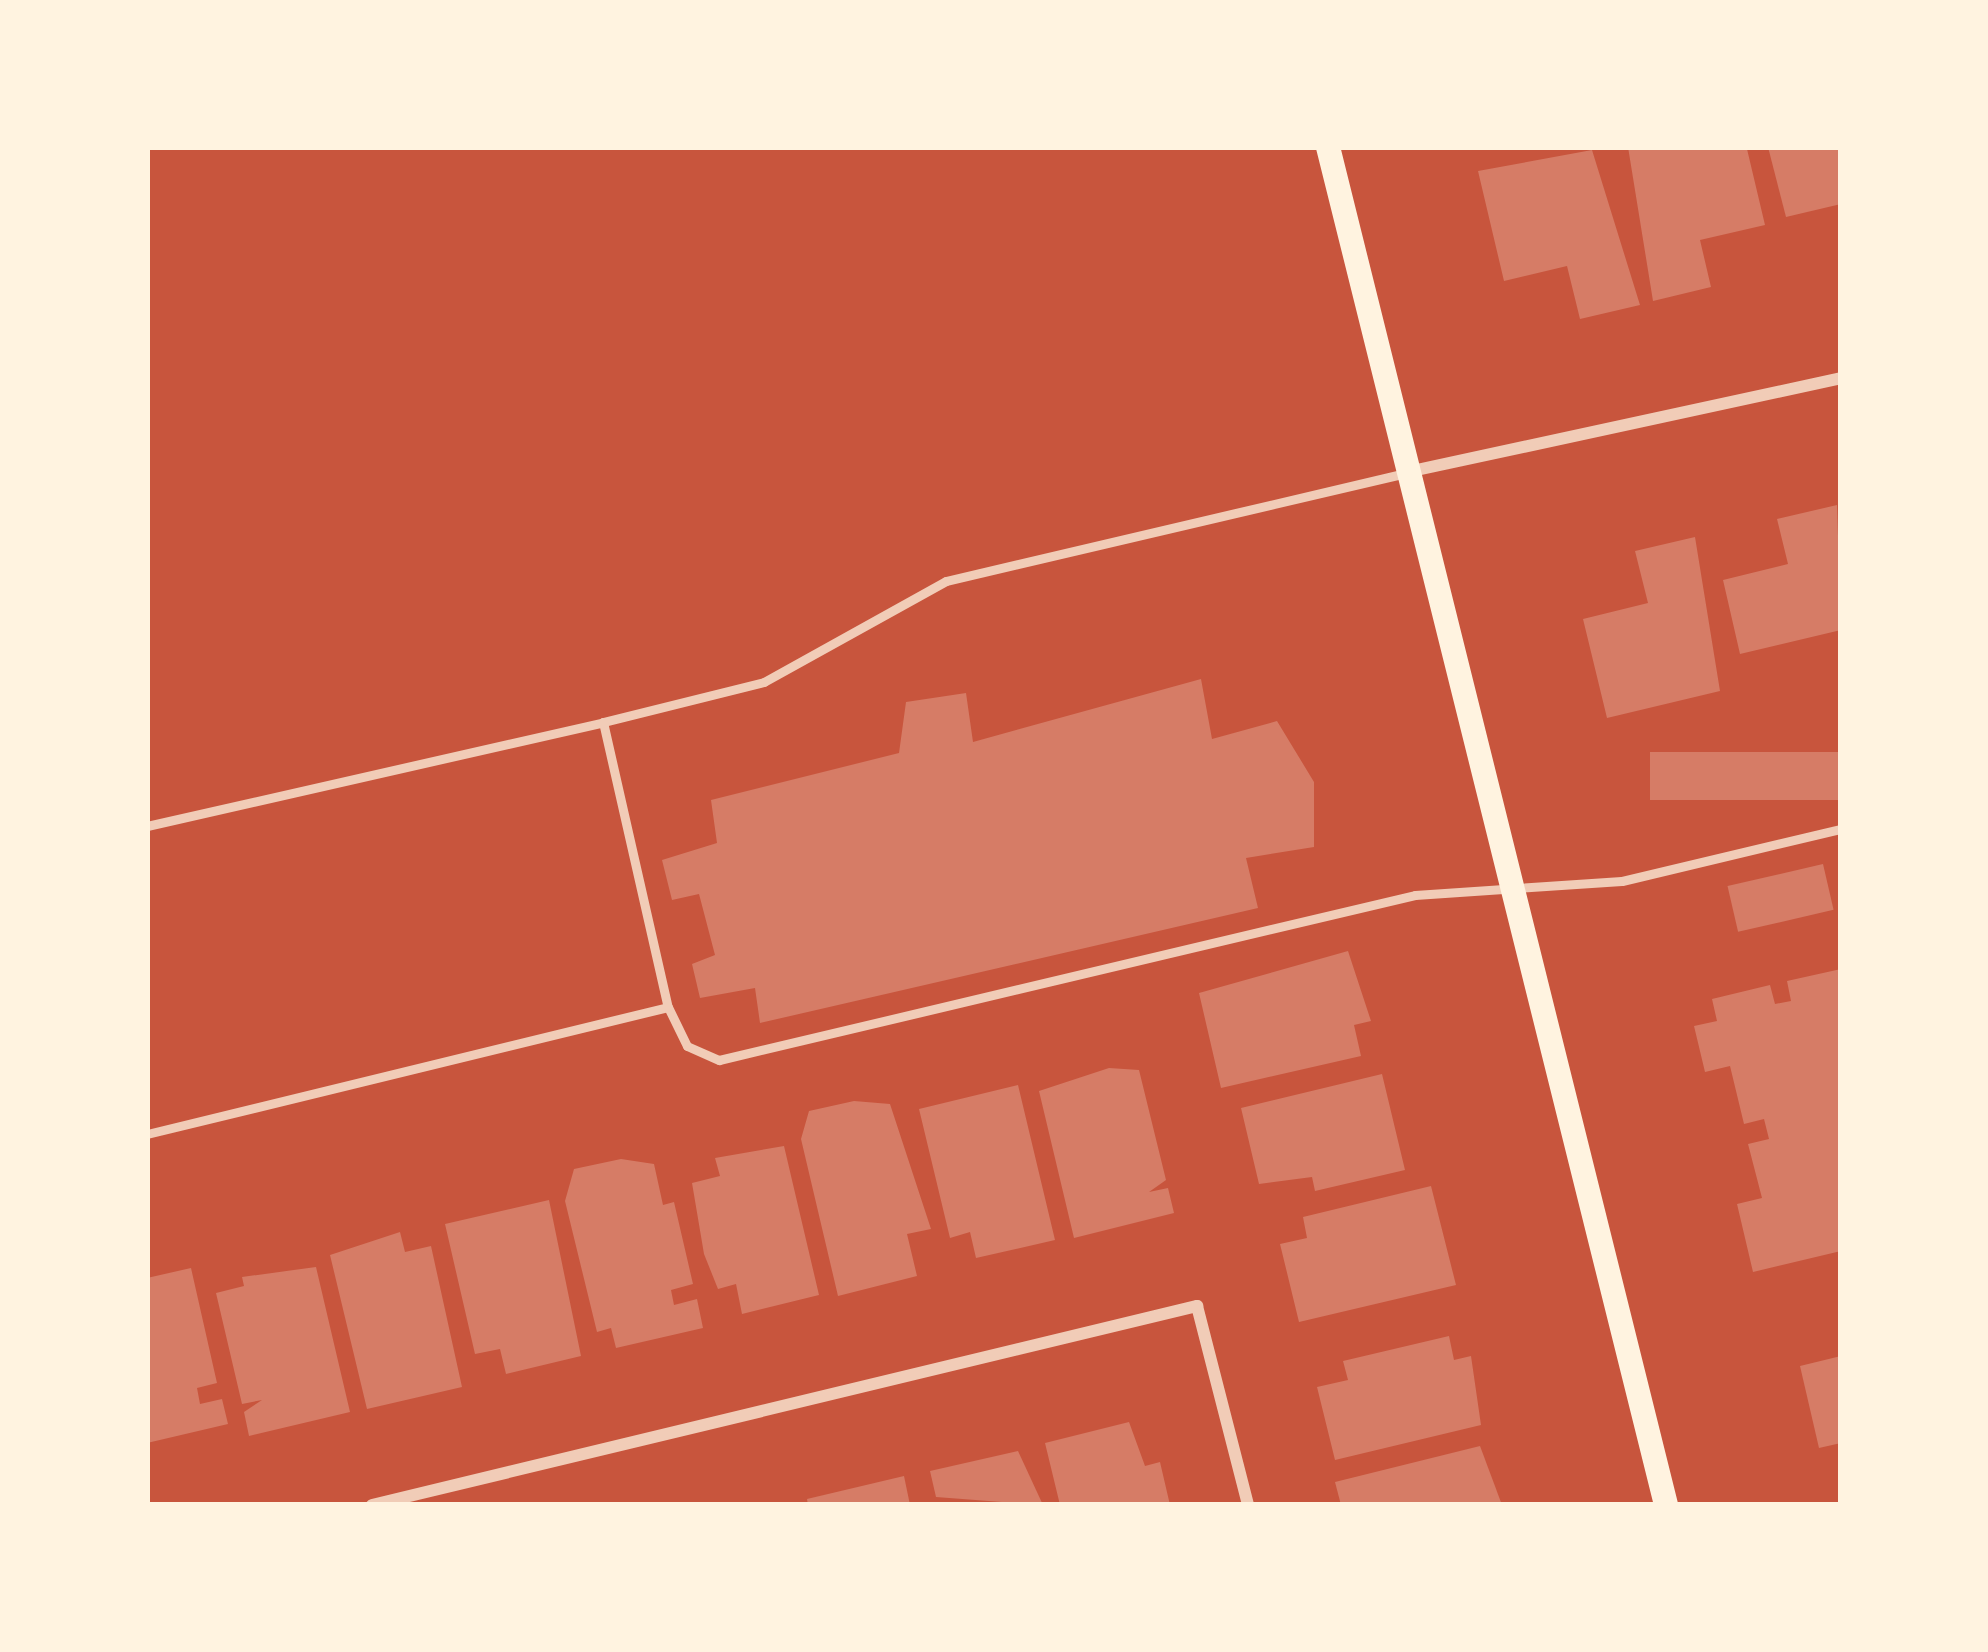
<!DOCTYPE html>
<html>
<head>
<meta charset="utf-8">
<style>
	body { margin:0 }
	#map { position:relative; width:1988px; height:1652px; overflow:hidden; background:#c8553d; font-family:Raleway,sans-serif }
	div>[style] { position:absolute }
	.building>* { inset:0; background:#d67c66; transform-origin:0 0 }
	.service>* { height:9px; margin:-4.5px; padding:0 4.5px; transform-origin:4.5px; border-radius:4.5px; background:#f1ccb7 }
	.minor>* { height:12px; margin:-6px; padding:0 6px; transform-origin:6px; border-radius:6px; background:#f1ccb7 }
	.secondary>* { height:24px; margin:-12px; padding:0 12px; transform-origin:12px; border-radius:12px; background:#fff3e0 }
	span { translate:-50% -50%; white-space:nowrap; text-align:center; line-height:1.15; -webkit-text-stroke:9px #fff3e0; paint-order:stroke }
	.frame { position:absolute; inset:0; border:150px solid #fff3e0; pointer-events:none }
</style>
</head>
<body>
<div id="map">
	<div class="building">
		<div style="clip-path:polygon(1628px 147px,1747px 149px,1765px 225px,1700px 240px,1711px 287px,1653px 301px)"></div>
		<div style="clip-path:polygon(1768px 147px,1841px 147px,1841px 204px,1786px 217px)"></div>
		<div style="clip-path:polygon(1592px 150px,1640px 305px,1580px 319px,1567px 266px,1504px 281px,1478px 171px)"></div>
		<div style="clip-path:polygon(1837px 505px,1841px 630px,1740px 654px,1723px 580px,1788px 564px,1777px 519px)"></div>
		<div style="clip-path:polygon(1695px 537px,1720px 691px,1607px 718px,1583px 619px,1648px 603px,1635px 551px)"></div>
		<div style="clip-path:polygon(1201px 679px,1212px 739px,1277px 721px,1314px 782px,1314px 847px,1246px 858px,1258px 908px,760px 1023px,755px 988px,700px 998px,692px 964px,715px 955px,699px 894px,672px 900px,662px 860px,717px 843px,711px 800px,899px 753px,906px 702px,966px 693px,973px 742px)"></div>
		<div style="left:1841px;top:752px;width:48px;height:191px;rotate:90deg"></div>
		<div style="left:1823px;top:864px;width:47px;height:98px;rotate:77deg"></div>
		<div style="clip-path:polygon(1348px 951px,1371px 1021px,1354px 1025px,1361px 1056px,1221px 1088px,1199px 993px)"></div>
		<div style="clip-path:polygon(1841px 969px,1841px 1251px,1753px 1272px,1737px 1204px,1762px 1198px,1748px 1144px,1769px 1139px,1764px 1119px,1744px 1124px,1730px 1066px,1705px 1072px,1694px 1026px,1717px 1021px,1712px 999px,1770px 985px,1775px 1004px,1791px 1001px,1787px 981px)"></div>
		<div style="clip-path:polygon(1109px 1068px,1139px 1070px,1166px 1180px,1149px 1192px,1168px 1188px,1174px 1213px,1074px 1238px,1039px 1091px)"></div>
		<div style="clip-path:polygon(1382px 1074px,1405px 1170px,1315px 1191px,1312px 1177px,1259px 1184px,1241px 1108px)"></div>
		<div style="clip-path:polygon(1018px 1085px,1055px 1240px,976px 1258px,970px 1232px,950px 1238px,919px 1109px)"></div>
		<div style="clip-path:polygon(854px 1101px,890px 1104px,931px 1229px,907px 1234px,917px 1276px,838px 1296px,801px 1139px,809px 1111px)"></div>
		<div style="clip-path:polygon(784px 1146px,819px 1295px,742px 1314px,736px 1284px,718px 1289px,704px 1254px,692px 1183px,720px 1176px,715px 1158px)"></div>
		<div style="clip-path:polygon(621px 1159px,654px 1164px,663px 1205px,674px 1202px,693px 1284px,671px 1290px,674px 1305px,697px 1299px,703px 1328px,616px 1348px,611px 1328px,597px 1332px,565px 1201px,574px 1169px)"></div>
		<div style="clip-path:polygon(1431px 1186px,1456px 1285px,1299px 1322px,1280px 1244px,1307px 1238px,1303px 1217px)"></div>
		<div style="clip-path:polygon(549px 1200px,581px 1356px,506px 1374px,500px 1349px,475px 1354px,445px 1224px)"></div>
		<div style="clip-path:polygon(400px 1232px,405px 1252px,431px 1246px,462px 1387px,367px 1409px,330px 1255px)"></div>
		<div style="clip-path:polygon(316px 1267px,350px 1412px,249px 1436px,244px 1412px,262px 1400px,242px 1404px,216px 1293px,244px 1286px,242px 1277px)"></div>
		<div style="clip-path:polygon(191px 1268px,217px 1383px,197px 1388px,200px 1404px,222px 1399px,228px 1424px,147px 1443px,147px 1278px)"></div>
		<div style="clip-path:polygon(1449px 1336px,1454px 1360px,1471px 1356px,1481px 1425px,1335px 1460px,1317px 1387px,1348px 1380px,1343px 1361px)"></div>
		<div style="clip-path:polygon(1841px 1356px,1841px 1443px,1819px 1448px,1800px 1366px)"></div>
		<div style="clip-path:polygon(1129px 1422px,1145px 1466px,1160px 1462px,1170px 1505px,1060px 1505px,1045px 1443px)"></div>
		<div style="clip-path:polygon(1480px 1446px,1502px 1505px,1341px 1505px,1335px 1482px)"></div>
		<div style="clip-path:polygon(1018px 1451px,1043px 1505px,936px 1497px,930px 1471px)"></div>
		<div style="clip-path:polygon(904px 1476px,910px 1505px,808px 1505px,807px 1499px)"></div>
	</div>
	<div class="service">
		<div style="left:1406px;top:473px;width:473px;rotate:166.8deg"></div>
		<div style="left:946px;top:581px;width:208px;rotate:151deg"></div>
		<div style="left:764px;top:682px;width:166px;rotate:166deg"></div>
		<div style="left:603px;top:722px;width:292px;rotate:77.2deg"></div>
		<div style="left:668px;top:1007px;width:43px;rotate:64deg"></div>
		<div style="left:687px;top:1046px;width:35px;rotate:24deg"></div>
		<div style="left:719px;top:1060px;width:715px;rotate:-13.34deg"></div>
		<div style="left:1415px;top:895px;width:207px;rotate:-3.9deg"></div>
		<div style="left:1622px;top:881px;width:225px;rotate:-13.4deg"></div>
		<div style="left:147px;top:826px;width:468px;rotate:-12.8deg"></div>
		<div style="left:147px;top:1134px;width:536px;rotate:-13.7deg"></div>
	</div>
	<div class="minor">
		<div style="left:1412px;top:471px;width:439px;rotate:-12.2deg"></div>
		<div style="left:372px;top:1505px;width:849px;rotate:-13.56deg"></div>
		<div style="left:1197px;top:1306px;width:205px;rotate:75.6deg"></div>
	</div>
	<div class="secondary">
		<div style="left:1328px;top:147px;width:1399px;rotate:76.02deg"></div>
	</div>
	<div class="frame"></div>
</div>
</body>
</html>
